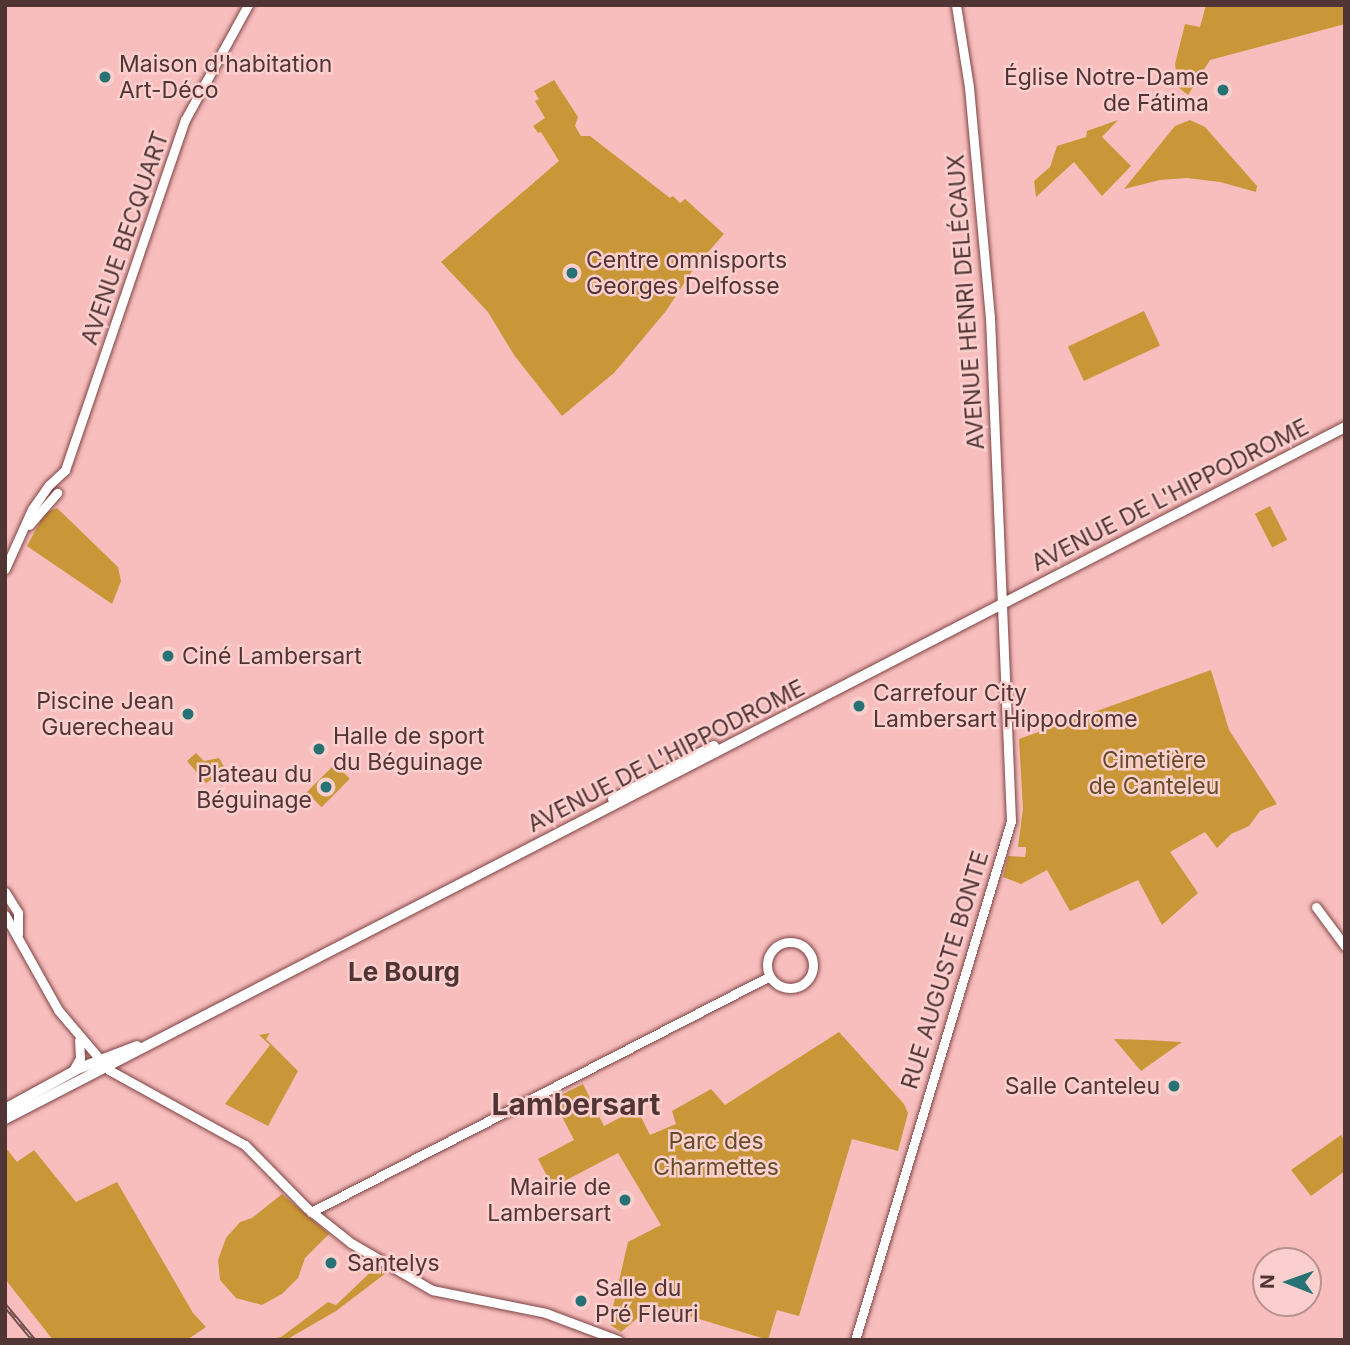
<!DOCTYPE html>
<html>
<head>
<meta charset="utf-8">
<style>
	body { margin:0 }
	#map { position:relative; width:1350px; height:1345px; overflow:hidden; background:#f7bebd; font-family:Inter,sans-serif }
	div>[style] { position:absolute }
	.green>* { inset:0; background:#ca9738; transform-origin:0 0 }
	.roads { filter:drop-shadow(0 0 2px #7e4243) drop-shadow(0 0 2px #7e4243) }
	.secondary>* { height:9px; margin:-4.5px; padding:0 4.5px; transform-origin:4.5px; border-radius:4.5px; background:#fff }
	.secondary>.ring { margin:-4.5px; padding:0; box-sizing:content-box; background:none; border:9px solid #fff; border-radius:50% }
	.primary>* { height:10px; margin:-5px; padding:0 5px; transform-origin:5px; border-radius:5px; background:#fff }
	.rail>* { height:5px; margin-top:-2.5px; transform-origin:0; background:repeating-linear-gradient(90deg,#fbcfce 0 8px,#725050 0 16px); box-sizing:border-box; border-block:2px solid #725050 }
	.dots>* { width:19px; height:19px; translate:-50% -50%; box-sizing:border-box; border:4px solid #fbcfce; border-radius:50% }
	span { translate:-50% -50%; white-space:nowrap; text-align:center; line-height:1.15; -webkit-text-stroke:5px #fbcfce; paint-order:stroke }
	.poi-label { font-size:23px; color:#513434 }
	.left { translate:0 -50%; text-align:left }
	.right { translate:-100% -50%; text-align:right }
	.street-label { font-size:23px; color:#513434 }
	.park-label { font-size:23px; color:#634d26 }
	.quarter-label { font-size:26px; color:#513434; font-weight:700 }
	.district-label { font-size:30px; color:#513434; font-weight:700 }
	.frame { position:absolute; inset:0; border:7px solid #513434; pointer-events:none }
	.north { position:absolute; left:1252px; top:1247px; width:70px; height:70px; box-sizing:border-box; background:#fbcfce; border:2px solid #b79190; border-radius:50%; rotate:271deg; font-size:19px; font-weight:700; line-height:28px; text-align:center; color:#513434 }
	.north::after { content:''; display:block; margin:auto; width:24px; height:32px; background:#277275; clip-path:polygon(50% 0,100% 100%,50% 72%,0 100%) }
</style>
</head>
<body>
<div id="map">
	<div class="green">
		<div style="clip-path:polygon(1206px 5px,1345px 5px,1345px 24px,1210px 60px,1188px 95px,1178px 87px,1175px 64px,1185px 24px,1200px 27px)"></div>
		<div style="clip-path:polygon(554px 80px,578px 117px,575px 126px,581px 136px,590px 136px,670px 198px,673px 196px,680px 203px,685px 199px,724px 234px,694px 268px,666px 311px,614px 373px,562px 416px,514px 355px,488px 312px,441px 262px,559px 161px,541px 132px,538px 133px,533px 126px,545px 118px,535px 101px,539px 99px,534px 91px)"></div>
		<div style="clip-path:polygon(1118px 120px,1102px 137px,1131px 166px,1102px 196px,1074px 162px,1036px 197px,1034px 181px,1050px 167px,1057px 146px,1086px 137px,1087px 131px)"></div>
		<div style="clip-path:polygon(1190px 120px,1205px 127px,1257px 186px,1256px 192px,1220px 182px,1187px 178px,1160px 180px,1124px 189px,1175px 126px)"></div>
		<div style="left:1144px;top:311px;width:38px;height:84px;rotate:65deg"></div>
		<div style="left:1270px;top:506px;width:38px;height:17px;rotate:63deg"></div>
		<div style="clip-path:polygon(57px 508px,118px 567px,121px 581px,112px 604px,27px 546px,45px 513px)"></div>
		<div style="clip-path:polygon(1211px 670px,1229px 730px,1277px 804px,1260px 811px,1249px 826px,1231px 834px,1217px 848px,1205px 832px,1170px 852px,1198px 893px,1162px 925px,1138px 880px,1070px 911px,1047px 870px,1021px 884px,1003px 877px,1008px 856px,1025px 857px,1026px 852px,1026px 847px,1018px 847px,1023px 809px,1019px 739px)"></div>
		<div style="clip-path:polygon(196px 753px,204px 761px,219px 758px,226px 770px,206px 783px,187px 761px)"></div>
		<div style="left:335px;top:764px;width:21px;height:40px;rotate:45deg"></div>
		<div style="clip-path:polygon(839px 1032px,904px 1104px,908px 1113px,898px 1151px,852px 1139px,799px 1316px,777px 1310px,768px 1340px,653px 1305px,621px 1332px,609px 1324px,628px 1242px,661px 1225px,618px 1153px,553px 1187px,538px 1159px,574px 1140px,553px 1099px,583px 1084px,604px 1126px,637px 1109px,650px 1135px,676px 1124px,672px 1111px,711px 1089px,725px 1105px)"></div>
		<div style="clip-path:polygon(270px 1033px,266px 1039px,298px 1071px,268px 1126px,225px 1104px,270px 1045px,259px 1035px)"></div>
		<div style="clip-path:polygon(1114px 1039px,1147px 1040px,1182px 1042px,1141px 1071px)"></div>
		<div style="clip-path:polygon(1341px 1135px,1345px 1141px,1345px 1171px,1311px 1196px,1291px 1170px)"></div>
		<div style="clip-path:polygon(5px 1147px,17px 1162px,34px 1150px,76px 1202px,117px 1182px,193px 1313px,206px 1327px,187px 1340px,53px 1340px,5px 1279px)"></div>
		<div style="clip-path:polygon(282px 1194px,329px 1234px,305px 1258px,298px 1278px,282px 1294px,262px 1305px,236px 1298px,220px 1280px,218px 1260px,226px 1238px,240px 1222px,252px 1218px)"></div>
		<div style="clip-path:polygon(376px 1267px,386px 1273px,336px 1311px,286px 1340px,266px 1340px,281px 1337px,328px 1302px,336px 1305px)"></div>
	</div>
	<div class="roads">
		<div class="secondary">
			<div style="left:29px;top:525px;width:43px;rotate:-48.8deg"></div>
			<div style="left:5px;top:569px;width:66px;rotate:-65.8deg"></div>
			<div style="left:32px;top:509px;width:29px;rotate:-55deg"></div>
			<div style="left:49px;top:485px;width:22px;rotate:-43deg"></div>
			<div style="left:65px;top:470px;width:370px;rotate:-71.1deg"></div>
			<div style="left:185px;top:120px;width:131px;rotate:-61.3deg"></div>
			<div style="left:5px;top:892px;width:25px;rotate:58deg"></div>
			<div style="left:18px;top:913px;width:21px;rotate:90deg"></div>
			<div style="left:1316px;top:907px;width:49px;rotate:53.4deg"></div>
			<div style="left:5px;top:915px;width:109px;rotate:60.8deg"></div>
			<div style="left:58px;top:1010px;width:79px;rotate:49.6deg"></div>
			<div style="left:109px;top:1070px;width:155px;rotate:28.9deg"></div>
			<div style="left:245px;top:1145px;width:88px;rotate:45.5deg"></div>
			<div style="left:307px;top:1208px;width:56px;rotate:38.5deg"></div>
			<div style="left:351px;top:1243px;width:94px;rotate:30.1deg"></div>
			<div style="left:432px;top:1290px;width:116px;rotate:11.4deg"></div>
			<div style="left:546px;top:1313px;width:77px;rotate:20.6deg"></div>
			<div class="ring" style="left:767px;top:942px;width:37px;height:37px"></div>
			<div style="left:72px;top:1072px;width:16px;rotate:-60deg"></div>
			<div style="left:80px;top:1058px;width:18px;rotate:-93deg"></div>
			<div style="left:311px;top:1212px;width:516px;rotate:-27.21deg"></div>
			<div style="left:855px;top:1340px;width:542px;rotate:-73.27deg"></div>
			<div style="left:1011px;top:821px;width:503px;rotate:-92.39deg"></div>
			<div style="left:990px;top:318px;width:232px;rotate:-95.2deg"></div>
			<div style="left:969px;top:87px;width:83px;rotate:-99deg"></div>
		</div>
		<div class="primary">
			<div style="left:613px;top:799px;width:114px;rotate:-27.7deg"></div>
			<div style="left:5px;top:1109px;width:85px;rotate:-28.7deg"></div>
			<div style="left:80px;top:1068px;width:61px;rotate:-21.1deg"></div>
			<div style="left:5px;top:1119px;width:1508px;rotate:-27.31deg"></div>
		</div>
	</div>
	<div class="rail">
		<div style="left:5px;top:1305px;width:45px;rotate:50.4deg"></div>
	</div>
	<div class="dots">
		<div style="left:105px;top:77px;background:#277275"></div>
		<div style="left:1223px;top:90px;background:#277275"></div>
		<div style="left:572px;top:273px;background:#277275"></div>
		<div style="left:168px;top:656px;background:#277275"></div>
		<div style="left:859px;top:706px;background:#277275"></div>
		<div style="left:188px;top:714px;background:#277275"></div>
		<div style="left:319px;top:749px;background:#277275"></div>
		<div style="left:326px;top:787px;background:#277275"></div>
		<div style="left:1174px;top:1086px;background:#277275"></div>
		<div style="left:625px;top:1200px;background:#277275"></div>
		<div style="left:331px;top:1263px;background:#277275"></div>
		<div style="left:581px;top:1301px;background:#277275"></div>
	</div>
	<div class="poi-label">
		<span class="left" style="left:119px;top:77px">Maison d'habitation<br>Art-Déco</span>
		<span class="right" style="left:1209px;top:90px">Église Notre-Dame<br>de Fátima</span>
		<span class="left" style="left:586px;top:273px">Centre omnisports<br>Georges Delfosse</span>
		<span class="left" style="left:182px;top:656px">Ciné Lambersart</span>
		<span class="left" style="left:873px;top:706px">Carrefour City<br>Lambersart Hippodrome</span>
		<span class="right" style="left:174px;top:714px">Piscine Jean<br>Guerecheau</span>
		<span class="left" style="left:333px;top:749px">Halle de sport<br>du Béguinage</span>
		<span class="right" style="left:312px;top:787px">Plateau du<br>Béguinage</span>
		<span class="right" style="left:1160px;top:1086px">Salle Canteleu</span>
		<span class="right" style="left:611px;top:1200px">Mairie de<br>Lambersart</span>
		<span class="left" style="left:347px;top:1263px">Santelys</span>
		<span class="left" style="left:595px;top:1301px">Salle du<br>Pré Fleuri</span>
	</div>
	<div class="street-label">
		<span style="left:125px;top:238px;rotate:-71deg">AVENUE BECQUART</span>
		<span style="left:966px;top:302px;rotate:-94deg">AVENUE HENRI DELÉCAUX</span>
		<span style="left:1170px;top:495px;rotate:-27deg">AVENUE DE L'HIPPODROME</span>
		<span style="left:666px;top:756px;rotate:-27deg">AVENUE DE L'HIPPODROME</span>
		<span style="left:945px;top:970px;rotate:-73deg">RUE AUGUSTE BONTE</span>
	</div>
	<div class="park-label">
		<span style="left:1154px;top:773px">Cimetière<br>de Canteleu</span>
		<span style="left:716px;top:1154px">Parc des<br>Charmettes</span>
	</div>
	<div class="quarter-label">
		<span style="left:404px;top:972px">Le Bourg</span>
	</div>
	<div class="district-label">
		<span style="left:576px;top:1104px">Lambersart</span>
	</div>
	<div class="frame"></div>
	<div class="north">N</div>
</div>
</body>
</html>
